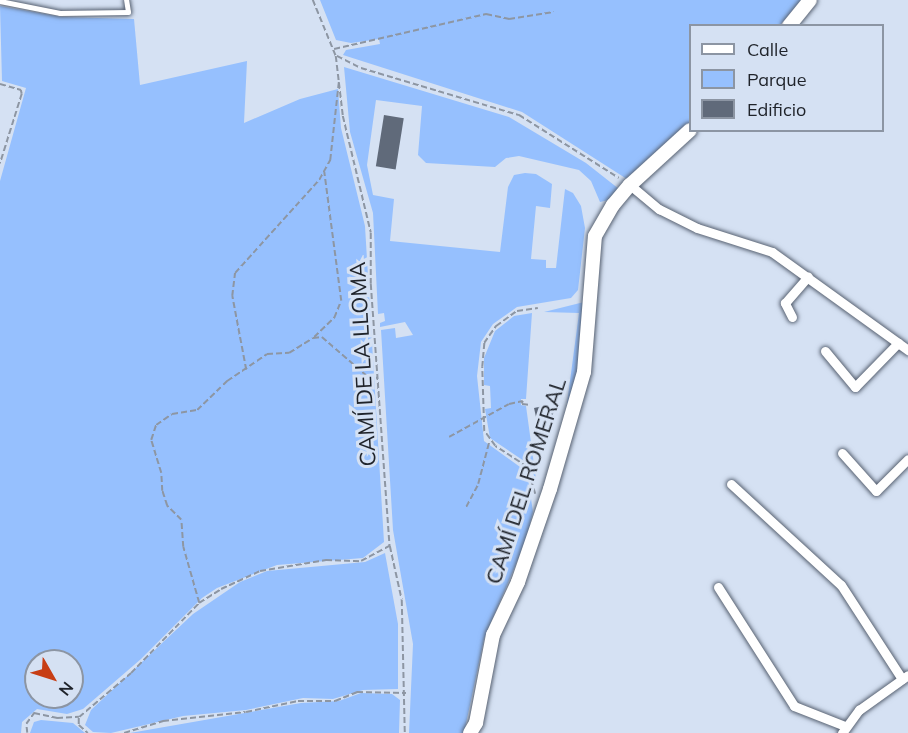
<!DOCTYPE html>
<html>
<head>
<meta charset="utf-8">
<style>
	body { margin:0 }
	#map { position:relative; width:908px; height:733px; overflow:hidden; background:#d5e1f3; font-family:Mulish,sans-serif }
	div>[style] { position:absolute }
	.green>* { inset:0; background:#96c0fe }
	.building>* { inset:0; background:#606a7a; transform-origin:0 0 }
	.path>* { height:1.5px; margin-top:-0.75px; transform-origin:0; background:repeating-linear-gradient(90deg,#8d96a3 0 6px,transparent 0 9px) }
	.roads { filter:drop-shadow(0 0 2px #586272) drop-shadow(0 0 2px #586272) }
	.lane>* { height:4.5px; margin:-2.25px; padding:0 2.25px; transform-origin:2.25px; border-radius:2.25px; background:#fff }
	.street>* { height:9px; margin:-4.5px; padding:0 4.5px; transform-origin:4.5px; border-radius:4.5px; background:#fff }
	.secondary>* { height:14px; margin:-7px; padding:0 7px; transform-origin:7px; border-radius:7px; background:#fff }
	span { translate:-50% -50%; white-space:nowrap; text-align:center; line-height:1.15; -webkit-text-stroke:6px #d5e1f3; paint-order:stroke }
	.street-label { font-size:22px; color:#1f232a }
	.legend { position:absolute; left:689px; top:24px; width:195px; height:108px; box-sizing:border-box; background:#d5e1f3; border:2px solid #8c95a3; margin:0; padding:8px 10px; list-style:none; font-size:18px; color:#1f232a }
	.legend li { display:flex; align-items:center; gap:12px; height:30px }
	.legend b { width:30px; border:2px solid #8c95a3 }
	.north { position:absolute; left:24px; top:649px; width:60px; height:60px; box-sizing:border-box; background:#d5e1f3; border:2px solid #8c95a3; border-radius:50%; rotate:129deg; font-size:16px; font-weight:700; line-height:24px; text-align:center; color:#1f232a }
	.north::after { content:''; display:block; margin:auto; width:21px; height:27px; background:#c73e15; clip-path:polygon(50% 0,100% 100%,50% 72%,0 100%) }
</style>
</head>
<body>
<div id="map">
	<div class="green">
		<div style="clip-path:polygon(320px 0,802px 0,780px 25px,690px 26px,690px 125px,630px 181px,522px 112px,343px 55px,346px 50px,380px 44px,379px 39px,351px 43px,336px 40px)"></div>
		<div style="clip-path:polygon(evenodd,0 6px,62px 17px,134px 19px,140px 85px,247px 61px,244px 123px,300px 99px,338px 89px,341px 128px,365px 226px,384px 542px,363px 558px,277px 565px,217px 588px,202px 598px,141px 659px,83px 709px,67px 714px,37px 709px,22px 722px,21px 733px,0 733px,0 181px,26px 88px,2px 81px,0 6px,36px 661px,72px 661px,72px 697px,36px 697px,36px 661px)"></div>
		<div style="clip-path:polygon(344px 67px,509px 117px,586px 163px,619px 189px,609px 200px,600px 202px,591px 181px,579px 170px,519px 156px,506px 158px,495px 167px,426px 163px,418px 155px,422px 106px,376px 100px,367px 165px,373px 195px,394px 199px,390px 241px,500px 252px,508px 187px,514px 175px,525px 173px,536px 174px,552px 184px,550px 208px,536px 206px,531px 259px,546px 260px,546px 268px,556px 268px,565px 189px,573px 193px,581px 206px,585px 228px,578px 290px,571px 298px,517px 307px,493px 324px,481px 342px,477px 376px,484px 441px,527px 472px,533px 512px,530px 524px,533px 524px,484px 639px,464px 733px,409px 733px,413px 644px,393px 530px,381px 330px,395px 328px,396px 338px,413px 335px,405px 322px,380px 327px,380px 323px,385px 321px,384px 313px,378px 314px,373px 213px,350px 132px)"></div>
		<div style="clip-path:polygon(588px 301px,582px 368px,546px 481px,566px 411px,579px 313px,544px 312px)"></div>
		<div style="clip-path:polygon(532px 313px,526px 399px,521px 399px,521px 405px,526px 406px,536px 479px,527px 463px,490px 438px,485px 409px,491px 408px,490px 386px,484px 385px,484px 358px,495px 331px,514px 316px)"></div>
		<div style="clip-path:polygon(385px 553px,398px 624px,398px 689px,363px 690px,333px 699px,303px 698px,246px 710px,183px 716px,111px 733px,93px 732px,85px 725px,91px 710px,193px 614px,240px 582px,267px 571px,365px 562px)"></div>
		<div style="clip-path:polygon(361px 693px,392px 694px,400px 700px,399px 733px,130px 733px,301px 703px,339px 701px)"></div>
		<div style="clip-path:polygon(41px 720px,73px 723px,85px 733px,30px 733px,34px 722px)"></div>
	</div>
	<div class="building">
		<div style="left:384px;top:115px;width:20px;height:52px;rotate:9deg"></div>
		<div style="clip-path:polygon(548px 405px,554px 411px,549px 426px,538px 426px,534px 408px)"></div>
	</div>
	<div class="path">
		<div style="left:313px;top:0;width:61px;rotate:67.7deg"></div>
		<div style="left:336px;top:56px;width:60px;rotate:83.3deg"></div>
		<div style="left:343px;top:116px;width:120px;rotate:76.5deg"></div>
		<div style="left:371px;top:233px;width:51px;rotate:90deg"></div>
		<div style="left:371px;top:284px;width:263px;rotate:85.9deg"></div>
		<div style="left:390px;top:546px;width:55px;rotate:77.5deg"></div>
		<div style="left:402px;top:600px;width:133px;rotate:88.7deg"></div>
		<div style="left:334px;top:49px;width:156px;rotate:-13deg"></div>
		<div style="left:486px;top:14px;width:24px;rotate:12deg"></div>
		<div style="left:509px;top:19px;width:45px;rotate:-9deg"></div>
		<div style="left:337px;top:56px;width:27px;rotate:27deg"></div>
		<div style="left:361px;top:68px;width:165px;rotate:16.6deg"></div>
		<div style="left:519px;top:115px;width:118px;rotate:32.2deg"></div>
		<div style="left:0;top:84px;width:22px;rotate:16deg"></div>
		<div style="left:21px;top:90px;width:4px;rotate:76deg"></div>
		<div style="left:22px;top:94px;width:73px;rotate:107.4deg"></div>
		<div style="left:314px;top:337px;width:28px;rotate:-44deg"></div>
		<div style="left:334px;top:318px;width:18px;rotate:-68deg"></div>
		<div style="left:341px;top:301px;width:130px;rotate:-97.5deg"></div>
		<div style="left:246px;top:370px;width:75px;rotate:-100.7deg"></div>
		<div style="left:232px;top:296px;width:23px;rotate:-83deg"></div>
		<div style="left:235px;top:273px;width:125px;rotate:-47.9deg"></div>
		<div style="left:319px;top:180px;width:23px;rotate:-61deg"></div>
		<div style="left:330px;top:160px;width:81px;rotate:-83.7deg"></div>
		<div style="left:449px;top:437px;width:68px;rotate:-28.8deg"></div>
		<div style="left:509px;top:404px;width:14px;rotate:-12deg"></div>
		<div style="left:523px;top:401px;width:3px;rotate:108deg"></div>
		<div style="left:522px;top:404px;width:9px;rotate:6deg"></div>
		<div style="left:535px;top:494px;width:28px;rotate:-107deg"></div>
		<div style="left:527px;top:467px;width:38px;rotate:-147deg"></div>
		<div style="left:495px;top:446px;width:19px;rotate:-126deg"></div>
		<div style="left:484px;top:431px;width:64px;rotate:-91.8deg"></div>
		<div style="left:482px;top:367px;width:24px;rotate:-85deg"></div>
		<div style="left:484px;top:343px;width:21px;rotate:-55deg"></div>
		<div style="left:496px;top:326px;width:26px;rotate:-36deg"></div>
		<div style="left:517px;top:311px;width:21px;rotate:-8deg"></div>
		<div style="left:466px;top:507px;width:26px;rotate:-62deg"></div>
		<div style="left:478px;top:484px;width:43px;rotate:-75.3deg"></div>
		<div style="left:199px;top:603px;width:58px;rotate:-105.9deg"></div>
		<div style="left:183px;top:547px;width:27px;rotate:-94deg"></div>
		<div style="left:181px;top:520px;width:20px;rotate:-135deg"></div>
		<div style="left:167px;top:506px;width:16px;rotate:-108deg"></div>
		<div style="left:162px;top:491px;width:18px;rotate:-93deg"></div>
		<div style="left:161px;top:473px;width:34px;rotate:-107deg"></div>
		<div style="left:151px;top:440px;width:16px;rotate:-72deg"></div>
		<div style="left:156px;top:425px;width:19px;rotate:-35deg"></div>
		<div style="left:172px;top:414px;width:25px;rotate:-9deg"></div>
		<div style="left:197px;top:410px;width:42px;rotate:-44deg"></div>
		<div style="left:227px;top:381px;width:48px;rotate:-34deg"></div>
		<div style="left:267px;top:354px;width:22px;rotate:-3deg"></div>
		<div style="left:289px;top:353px;width:28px;rotate:-32deg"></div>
		<div style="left:313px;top:338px;width:9px;rotate:-6deg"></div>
		<div style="left:322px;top:337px;width:60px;rotate:40.9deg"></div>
		<div style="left:367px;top:376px;width:11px;rotate:10deg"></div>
		<div style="left:79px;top:718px;width:7px;rotate:90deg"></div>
		<div style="left:79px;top:725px;width:12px;rotate:42deg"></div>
		<div style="left:27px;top:733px;width:9px;rotate:-96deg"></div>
		<div style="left:26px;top:724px;width:14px;rotate:-54deg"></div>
		<div style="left:34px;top:713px;width:24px;rotate:12deg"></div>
		<div style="left:57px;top:718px;width:22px;rotate:-3deg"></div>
		<div style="left:79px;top:717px;width:68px;rotate:-40.2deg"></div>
		<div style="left:131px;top:673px;width:98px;rotate:-45.8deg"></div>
		<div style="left:199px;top:603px;width:26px;rotate:-32deg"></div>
		<div style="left:221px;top:589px;width:43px;rotate:-24.8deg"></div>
		<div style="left:260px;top:571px;width:67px;rotate:-9.5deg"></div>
		<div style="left:326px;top:560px;width:35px;rotate:2deg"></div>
		<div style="left:361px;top:561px;width:32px;rotate:-28deg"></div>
		<div style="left:124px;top:733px;width:41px;rotate:-17.1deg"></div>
		<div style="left:163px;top:721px;width:83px;rotate:-6.2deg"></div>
		<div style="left:246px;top:712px;width:53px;rotate:-11.9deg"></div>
		<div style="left:298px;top:701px;width:37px"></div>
		<div style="left:335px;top:701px;width:24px;rotate:-22deg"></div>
		<div style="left:357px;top:692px;width:49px;rotate:1.2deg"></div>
	</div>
	<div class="roads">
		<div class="lane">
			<div style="left:0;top:1px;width:61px;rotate:11.3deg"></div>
			<div style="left:60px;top:13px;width:68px;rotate:-0.8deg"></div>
			<div style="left:128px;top:12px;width:12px;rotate:-99deg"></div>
		</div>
		<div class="street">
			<div style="left:630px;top:185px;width:38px;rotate:40deg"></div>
			<div style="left:659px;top:209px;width:42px;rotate:26.6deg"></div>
			<div style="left:697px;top:228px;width:79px;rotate:17.7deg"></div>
			<div style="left:772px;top:252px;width:168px;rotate:35.8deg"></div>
			<div style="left:792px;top:317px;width:16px;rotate:-117deg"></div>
			<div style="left:785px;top:303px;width:35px;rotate:-49deg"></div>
			<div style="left:825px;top:351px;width:47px;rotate:50.2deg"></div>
			<div style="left:855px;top:387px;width:62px;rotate:-45.7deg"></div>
			<div style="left:842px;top:453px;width:51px;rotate:48.2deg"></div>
			<div style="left:876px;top:491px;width:45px;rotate:-45deg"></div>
			<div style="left:731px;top:484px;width:149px;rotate:42.6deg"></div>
			<div style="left:841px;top:585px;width:112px;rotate:57deg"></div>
			<div style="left:718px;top:587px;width:141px;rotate:57.4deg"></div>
			<div style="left:794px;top:706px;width:55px;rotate:21.4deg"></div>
			<div style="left:842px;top:733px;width:29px;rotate:-54deg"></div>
			<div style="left:859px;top:710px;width:60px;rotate:-35.5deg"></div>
		</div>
		<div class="secondary">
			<div style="left:789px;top:26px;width:33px;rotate:-51deg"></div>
			<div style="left:470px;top:733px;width:12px;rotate:-59deg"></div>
			<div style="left:476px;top:723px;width:90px;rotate:-79.1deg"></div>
			<div style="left:493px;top:635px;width:59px;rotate:-64.7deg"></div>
			<div style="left:518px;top:582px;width:98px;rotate:-71deg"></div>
			<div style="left:550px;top:489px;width:122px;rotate:-73.8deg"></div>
			<div style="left:584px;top:372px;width:136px;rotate:-85.4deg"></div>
			<div style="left:595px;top:236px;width:36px;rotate:-60deg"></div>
			<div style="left:613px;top:205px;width:26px;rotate:-50deg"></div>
			<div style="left:630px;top:185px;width:81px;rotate:-42.5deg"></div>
		</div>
	</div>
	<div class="street-label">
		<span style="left:363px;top:364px;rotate:-93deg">CAMÍ DE LA LLOMA</span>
		<span style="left:526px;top:481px;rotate:-72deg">CAMÍ DEL ROMERAL</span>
	</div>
	<ul class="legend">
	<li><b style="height:8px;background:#fff"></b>Calle</li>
	<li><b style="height:16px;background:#96c0fe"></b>Parque</li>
	<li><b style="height:16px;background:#606a7a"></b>Edificio</li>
	</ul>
	<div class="north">N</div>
</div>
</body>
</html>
